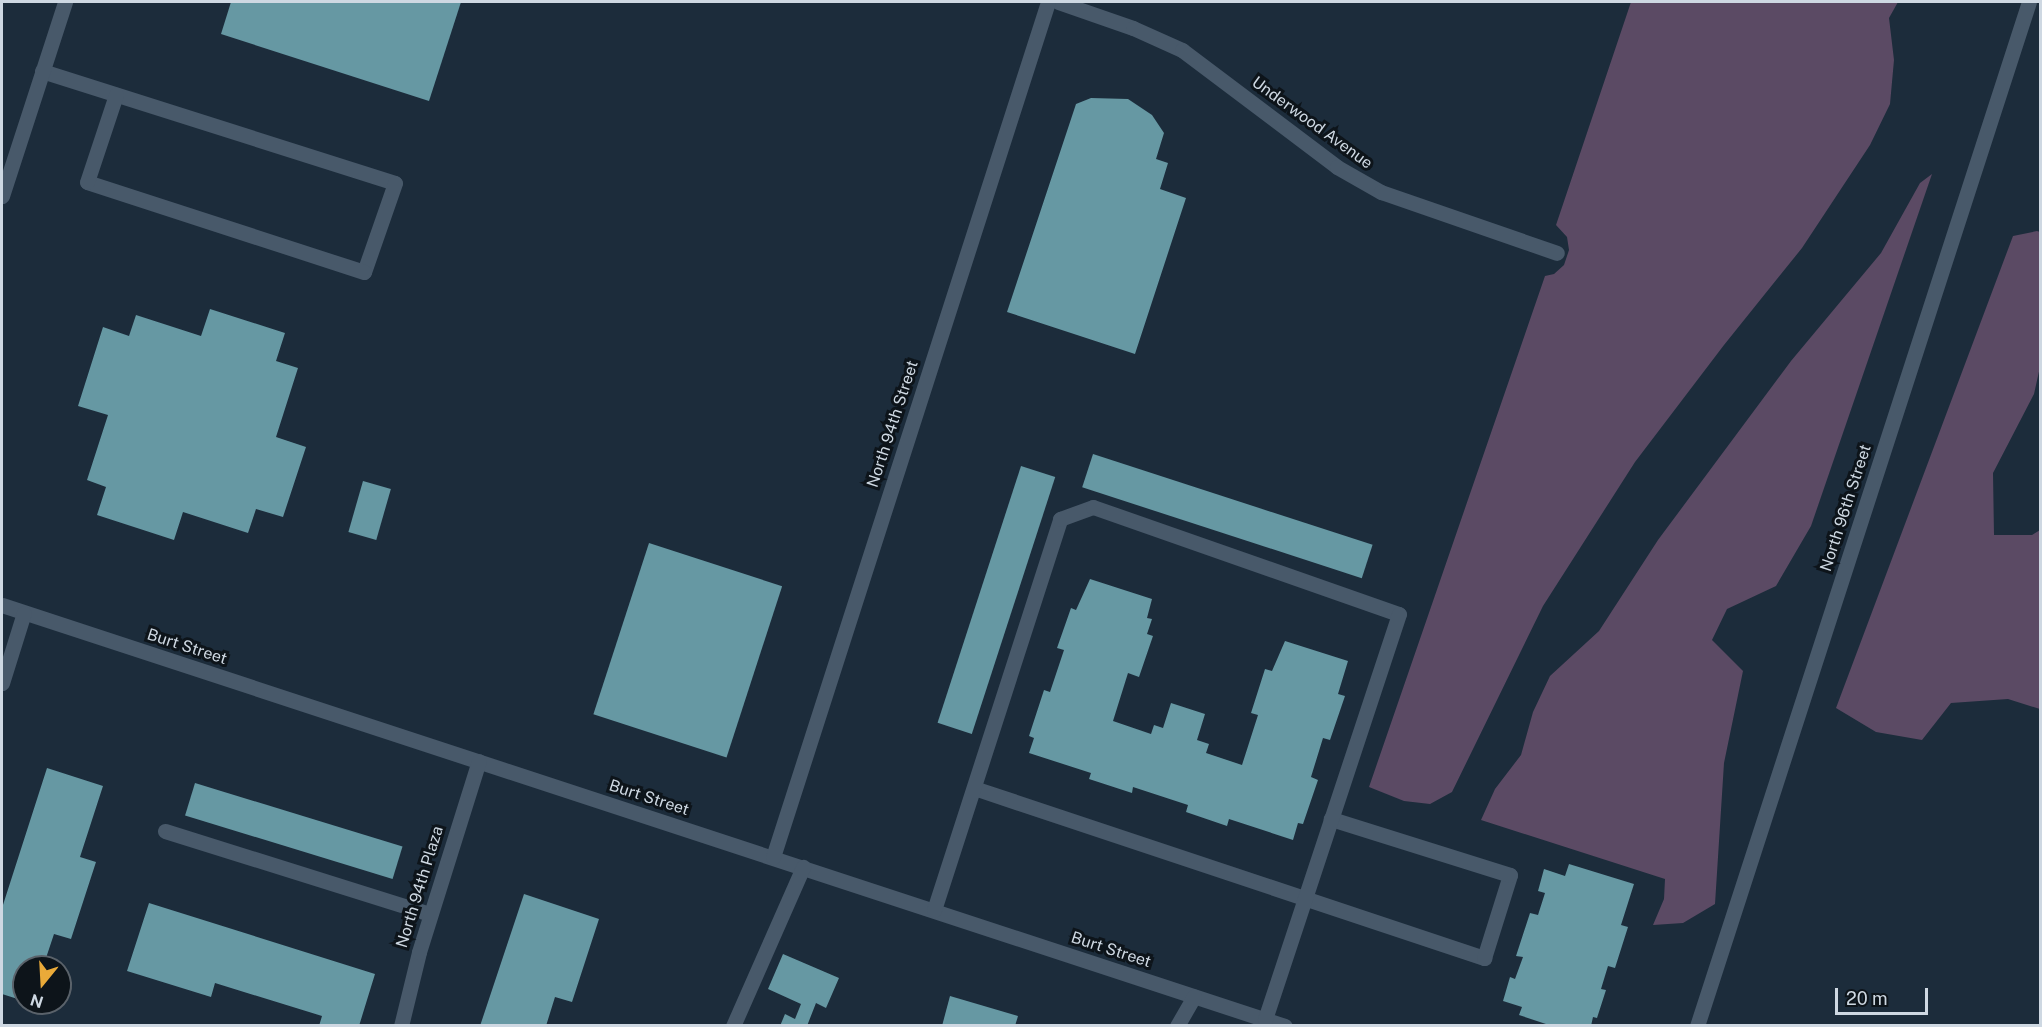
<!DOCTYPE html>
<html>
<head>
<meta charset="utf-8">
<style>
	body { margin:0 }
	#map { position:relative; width:2042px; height:1027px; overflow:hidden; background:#1c2c3b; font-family:"Public Sans",sans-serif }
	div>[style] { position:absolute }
	.green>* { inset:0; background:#5b4a64 }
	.building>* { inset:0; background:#6698a3; transform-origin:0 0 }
	.minor>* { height:15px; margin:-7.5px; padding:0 7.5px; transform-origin:7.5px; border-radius:7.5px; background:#48596a }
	span { translate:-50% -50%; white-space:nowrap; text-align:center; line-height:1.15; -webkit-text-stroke:6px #0d141a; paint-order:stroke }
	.street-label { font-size:16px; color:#ced8e2 }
	.frame { position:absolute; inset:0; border:3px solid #ced8e2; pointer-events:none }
	.north { position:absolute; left:12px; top:955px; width:60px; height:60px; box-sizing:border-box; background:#0d141a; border:2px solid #5a626a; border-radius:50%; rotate:198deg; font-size:16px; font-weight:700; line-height:24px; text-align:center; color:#ced8e2 }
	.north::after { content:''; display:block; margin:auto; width:21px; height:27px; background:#eaaa39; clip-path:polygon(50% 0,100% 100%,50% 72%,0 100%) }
	.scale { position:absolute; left:1835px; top:988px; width:93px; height:27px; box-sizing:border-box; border:3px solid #ced8e2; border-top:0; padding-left:8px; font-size:18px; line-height:21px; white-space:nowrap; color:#ced8e2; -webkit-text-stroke:4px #0d141a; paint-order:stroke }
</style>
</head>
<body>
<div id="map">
	<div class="green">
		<div style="clip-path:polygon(1631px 2px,1898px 2px,1889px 18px,1894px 60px,1890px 104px,1870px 145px,1802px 248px,1724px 345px,1635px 462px,1543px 606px,1452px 792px,1430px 804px,1404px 801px,1369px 787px,1545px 276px,1554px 274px,1564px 265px,1569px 250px,1567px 237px,1556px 225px)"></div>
		<div style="clip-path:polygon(1932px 174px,1811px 526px,1776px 586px,1727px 609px,1712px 640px,1743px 671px,1724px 763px,1715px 904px,1683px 923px,1653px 925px,1664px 899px,1665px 879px,1481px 820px,1495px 789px,1521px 755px,1533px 712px,1550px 676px,1599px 631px,1658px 540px,1791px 361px,1881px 253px,1920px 183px)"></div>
		<div style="clip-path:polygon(2037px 231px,2040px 232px,2040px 367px,2034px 394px,1993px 473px,1994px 535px,2032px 535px,2040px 530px,2040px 709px,2008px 699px,1951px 703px,1922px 740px,1876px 732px,1836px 708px,2013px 236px)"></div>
	</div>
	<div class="building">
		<div style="clip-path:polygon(231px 2px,461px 2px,429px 101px,221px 34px)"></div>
		<div style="clip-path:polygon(1091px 98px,1128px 99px,1152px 115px,1164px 133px,1156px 159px,1168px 163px,1160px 189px,1186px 198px,1135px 354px,1007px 312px,1076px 104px)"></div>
		<div style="clip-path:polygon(210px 309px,285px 333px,276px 361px,298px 368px,276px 437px,306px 447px,283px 517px,256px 509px,248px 533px,183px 512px,174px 540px,97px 515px,106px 487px,87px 480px,108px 415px,78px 406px,103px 327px,129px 336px,136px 315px,201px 336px)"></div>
		<div style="left:1093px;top:454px;width:294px;height:35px;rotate:18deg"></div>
		<div style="left:1021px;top:466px;width:36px;height:270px;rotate:18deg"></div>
		<div style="left:363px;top:481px;width:29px;height:53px;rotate:16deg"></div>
		<div style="left:649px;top:543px;width:140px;height:180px;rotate:18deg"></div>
		<div style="clip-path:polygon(1090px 579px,1152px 599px,1147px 618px,1152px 619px,1147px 634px,1153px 636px,1139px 677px,1128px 673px,1113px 721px,1151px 734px,1154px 725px,1163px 728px,1171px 703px,1205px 714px,1197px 740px,1209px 744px,1206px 753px,1242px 765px,1258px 715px,1251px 713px,1265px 669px,1272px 671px,1285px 641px,1348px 661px,1338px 694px,1345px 696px,1330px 740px,1323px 738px,1311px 777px,1318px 780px,1303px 824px,1298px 823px,1293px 840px,1229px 819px,1227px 826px,1186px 812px,1188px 805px,1133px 787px,1132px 793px,1089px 779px,1091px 773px,1029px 753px,1034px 738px,1029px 736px,1044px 690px,1050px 692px,1064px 650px,1057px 648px,1071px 608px,1076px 610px)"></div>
		<div style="clip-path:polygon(47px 768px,103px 786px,80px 857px,96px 862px,71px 939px,54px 934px,43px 967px,24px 967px,24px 1001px,2px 994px,2px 908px)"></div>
		<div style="left:195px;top:783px;width:217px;height:34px;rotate:17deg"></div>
		<div style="clip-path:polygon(1569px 864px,1634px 884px,1621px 925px,1628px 927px,1615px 968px,1608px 966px,1601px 989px,1606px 990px,1597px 1018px,1593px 1017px,1591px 1026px,1552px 1026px,1519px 1015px,1522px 1007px,1503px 1001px,1510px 977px,1515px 979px,1523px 957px,1516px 956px,1530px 913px,1538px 915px,1545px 893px,1538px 891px,1544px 869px,1565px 876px)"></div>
		<div style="clip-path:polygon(524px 894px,599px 919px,572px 1002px,555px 997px,546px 1026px,480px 1026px)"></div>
		<div style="clip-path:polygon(149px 903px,375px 974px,359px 1026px,319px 1026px,322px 1016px,215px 983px,211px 997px,127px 971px)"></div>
		<div style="clip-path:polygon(783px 954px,839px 978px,826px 1008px,816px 1003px,807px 1026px,780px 1026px,785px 1014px,795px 1019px,801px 1004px,768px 989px)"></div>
		<div style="clip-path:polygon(950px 996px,1018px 1016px,1015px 1026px,942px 1026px)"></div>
	</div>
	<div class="minor">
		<div style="left:1058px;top:2px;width:79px;rotate:19.1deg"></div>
		<div style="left:1133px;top:28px;width:54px;rotate:24.2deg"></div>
		<div style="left:1182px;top:50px;width:194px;rotate:37deg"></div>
		<div style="left:1337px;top:167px;width:51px;rotate:29.6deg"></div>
		<div style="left:1381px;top:192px;width:186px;rotate:19.1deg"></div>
		<div style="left:42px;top:71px;width:370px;rotate:17.6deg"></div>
		<div style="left:395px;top:183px;width:94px;rotate:109.2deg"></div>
		<div style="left:364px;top:272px;width:291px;rotate:-162deg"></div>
		<div style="left:87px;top:182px;width:92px;rotate:-71.6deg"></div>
		<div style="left:2px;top:196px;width:204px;rotate:-72deg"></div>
		<div style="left:2px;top:605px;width:1350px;rotate:18.17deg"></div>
		<div style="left:2px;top:683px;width:73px;rotate:-72.6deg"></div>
		<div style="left:974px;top:788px;width:538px;rotate:18.43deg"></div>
		<div style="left:1484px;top:958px;width:87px;rotate:-72.6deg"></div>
		<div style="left:1510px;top:875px;width:188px;rotate:-162.6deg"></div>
		<div style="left:165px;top:831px;width:278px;rotate:17.4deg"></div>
		<div style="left:773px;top:857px;width:898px;rotate:-72.17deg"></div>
		<div style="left:934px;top:910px;width:411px;rotate:-72.1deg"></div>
		<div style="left:1060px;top:519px;width:35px;rotate:-20deg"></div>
		<div style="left:1093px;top:507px;width:324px;rotate:19.3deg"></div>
		<div style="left:1399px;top:614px;width:427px;rotate:108.3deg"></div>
		<div style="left:401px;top:1026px;width:76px;rotate:-76.3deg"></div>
		<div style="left:419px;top:952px;width:200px;rotate:-72.6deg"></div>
		<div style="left:733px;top:1026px;width:174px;rotate:-66.2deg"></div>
		<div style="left:1177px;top:1026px;width:34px;rotate:-60deg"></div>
		<div style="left:1697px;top:1026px;width:1076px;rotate:-72.04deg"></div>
	</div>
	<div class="street-label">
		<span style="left:1312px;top:123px;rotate:36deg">Underwood Avenue</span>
		<span style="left:893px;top:424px;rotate:-72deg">North 94th Street</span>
		<span style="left:1846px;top:508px;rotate:-72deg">North 96th Street</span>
		<span style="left:187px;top:647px;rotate:18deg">Burt Street</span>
		<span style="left:649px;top:798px;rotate:18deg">Burt Street</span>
		<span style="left:420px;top:887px;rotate:-73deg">North 94th Plaza</span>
		<span style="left:1111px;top:950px;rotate:18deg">Burt Street</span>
	</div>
	<div class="frame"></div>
	<div class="north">N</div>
	<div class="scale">20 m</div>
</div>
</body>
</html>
